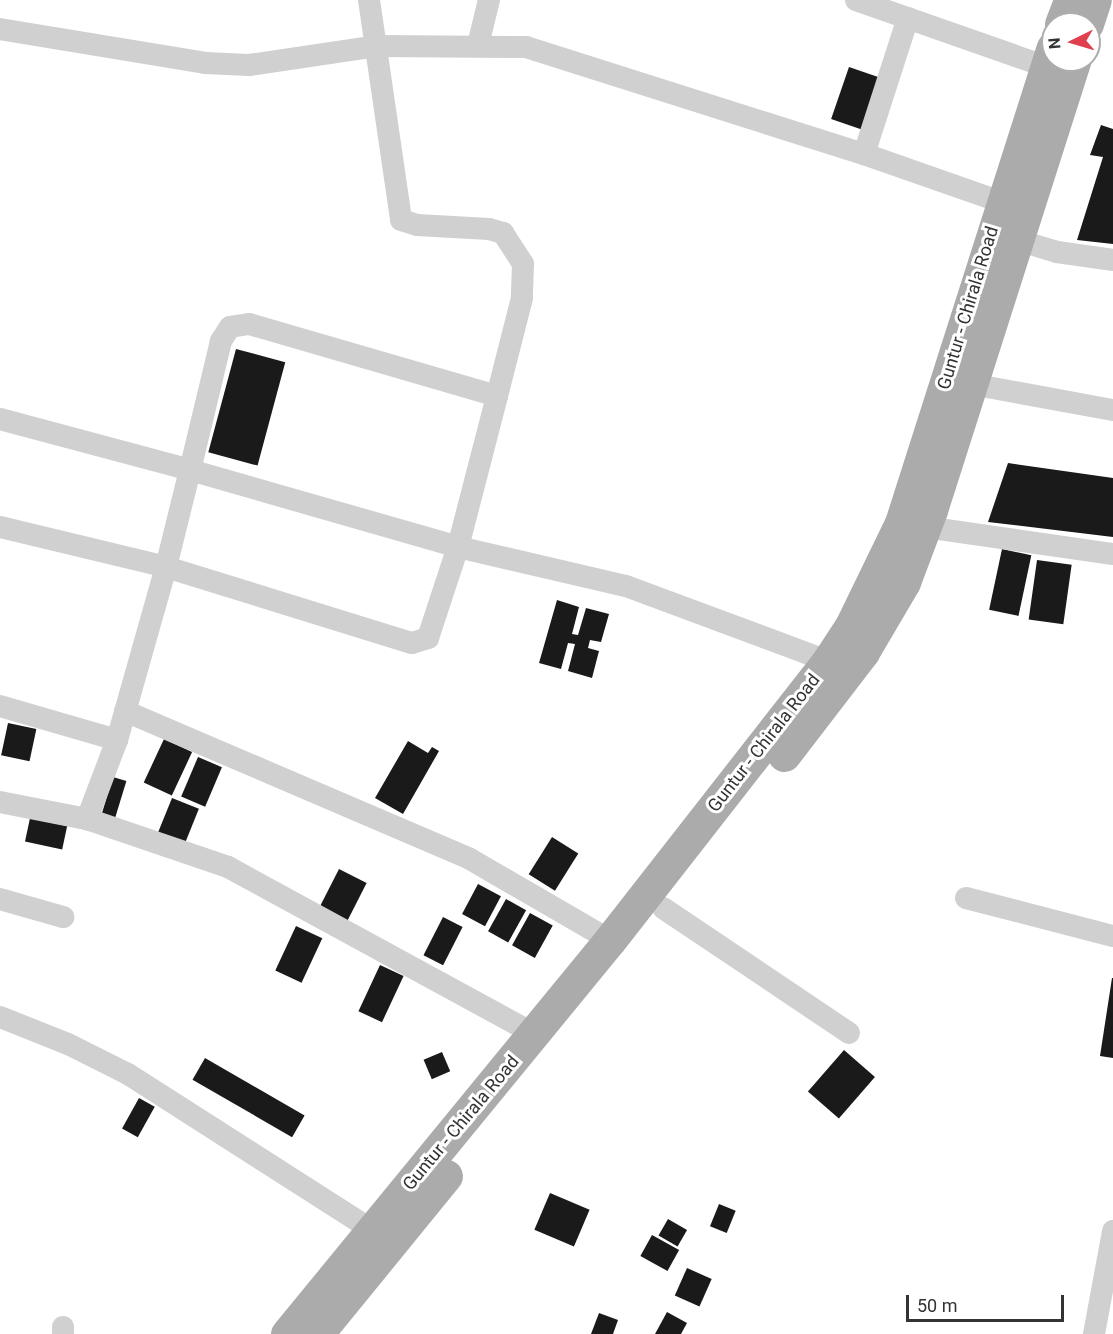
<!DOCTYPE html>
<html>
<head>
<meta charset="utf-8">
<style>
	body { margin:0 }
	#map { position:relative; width:1113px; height:1334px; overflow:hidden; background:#fff; font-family:Roboto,sans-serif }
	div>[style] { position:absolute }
	.building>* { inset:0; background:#1a1a1a; transform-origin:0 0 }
	.street>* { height:22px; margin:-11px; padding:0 11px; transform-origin:11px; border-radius:11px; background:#d0d0d0 }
	.primary>* { height:33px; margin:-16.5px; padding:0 16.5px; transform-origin:16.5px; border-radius:16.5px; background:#ababab }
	span { translate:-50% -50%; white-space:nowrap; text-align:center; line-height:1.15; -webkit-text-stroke:6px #fff; paint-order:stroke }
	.street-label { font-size:18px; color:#333 }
	.north { position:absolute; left:1041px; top:12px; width:60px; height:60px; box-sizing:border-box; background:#fff; border:2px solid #adadad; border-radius:50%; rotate:265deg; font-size:16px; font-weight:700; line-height:24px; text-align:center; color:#333 }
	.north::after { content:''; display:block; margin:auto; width:21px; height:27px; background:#e03f4e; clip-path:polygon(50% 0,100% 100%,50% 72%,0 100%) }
	.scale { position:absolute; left:906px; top:1295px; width:158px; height:27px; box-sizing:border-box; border:3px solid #333; border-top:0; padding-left:8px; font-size:18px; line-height:21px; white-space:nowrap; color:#333; -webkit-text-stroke:4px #fff; paint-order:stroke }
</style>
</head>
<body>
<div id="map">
	<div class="building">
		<div style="left:849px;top:67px;width:37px;height:55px;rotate:19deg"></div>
		<div style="clip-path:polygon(1101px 125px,1113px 129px,1113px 244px,1077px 240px,1103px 157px,1090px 155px)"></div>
		<div style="left:236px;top:349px;width:51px;height:107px;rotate:15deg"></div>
		<div style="clip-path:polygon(1008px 463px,1113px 478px,1113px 537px,988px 522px)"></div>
		<div style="left:1002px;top:549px;width:30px;height:62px;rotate:12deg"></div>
		<div style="left:1037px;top:560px;width:35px;height:60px;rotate:8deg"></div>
		<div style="clip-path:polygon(557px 600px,579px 607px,572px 634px,578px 635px,586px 608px,609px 614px,601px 642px,590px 640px,588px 648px,599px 651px,592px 678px,568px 671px,575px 644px,568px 643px,561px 669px,539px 663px)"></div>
		<div style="left:8px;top:723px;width:29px;height:33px;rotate:12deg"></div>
		<div style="left:164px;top:739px;width:31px;height:48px;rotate:25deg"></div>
		<div style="clip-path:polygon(408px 741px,428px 753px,432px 747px,439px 751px,403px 814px,375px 798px)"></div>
		<div style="left:198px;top:757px;width:26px;height:43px;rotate:23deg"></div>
		<div style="left:113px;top:777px;width:14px;height:41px;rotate:17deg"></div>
		<div style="left:172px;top:798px;width:29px;height:43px;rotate:22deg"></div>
		<div style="left:30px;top:818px;width:38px;height:24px;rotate:12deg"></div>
		<div style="left:552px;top:837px;width:31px;height:44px;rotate:32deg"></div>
		<div style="left:339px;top:869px;width:31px;height:44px;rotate:27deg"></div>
		<div style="left:478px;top:884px;width:26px;height:34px;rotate:28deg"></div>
		<div style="left:506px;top:899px;width:23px;height:37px;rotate:29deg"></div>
		<div style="left:530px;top:913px;width:26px;height:37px;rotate:29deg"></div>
		<div style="left:443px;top:917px;width:22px;height:43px;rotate:27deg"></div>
		<div style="left:296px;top:926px;width:29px;height:49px;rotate:25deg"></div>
		<div style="left:380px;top:965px;width:26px;height:51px;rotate:25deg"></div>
		<div style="clip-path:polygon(1112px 978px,1113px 978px,1113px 1058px,1100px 1056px)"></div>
		<div style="left:844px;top:1050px;width:41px;height:55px;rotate:41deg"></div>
		<div style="left:442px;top:1052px;width:21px;height:20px;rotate:67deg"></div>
		<div style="left:205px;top:1058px;width:115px;height:25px;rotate:30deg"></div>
		<div style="left:139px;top:1098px;width:18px;height:35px;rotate:29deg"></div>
		<div style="left:550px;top:1193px;width:43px;height:40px;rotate:23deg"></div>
		<div style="left:719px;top:1204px;width:18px;height:24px;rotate:22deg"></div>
		<div style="left:668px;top:1219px;width:22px;height:19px;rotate:30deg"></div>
		<div style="left:652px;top:1235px;width:31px;height:24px;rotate:29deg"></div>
		<div style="left:687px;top:1268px;width:27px;height:30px;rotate:24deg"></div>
		<div style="clip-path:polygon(667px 1312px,687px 1323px,681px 1334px,655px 1334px)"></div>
		<div style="clip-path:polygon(599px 1313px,618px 1320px,613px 1334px,591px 1334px)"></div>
	</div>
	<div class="street">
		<div style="left:369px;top:0;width:222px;rotate:81.7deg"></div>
		<div style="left:401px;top:220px;width:17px;rotate:17deg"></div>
		<div style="left:417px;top:225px;width:72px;rotate:3.2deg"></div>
		<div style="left:489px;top:229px;width:15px;rotate:16deg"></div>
		<div style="left:503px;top:233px;width:37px;rotate:57deg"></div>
		<div style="left:523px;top:264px;width:34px;rotate:92deg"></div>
		<div style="left:522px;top:298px;width:101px;rotate:104.3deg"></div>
		<div style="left:856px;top:0;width:202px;rotate:19.3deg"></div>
		<div style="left:0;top:29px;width:208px;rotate:9.4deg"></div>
		<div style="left:205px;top:63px;width:44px;rotate:2.6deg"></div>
		<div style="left:249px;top:65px;width:129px;rotate:-8.4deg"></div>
		<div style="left:377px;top:46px;width:149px;rotate:0.4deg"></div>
		<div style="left:526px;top:47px;width:355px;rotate:17.6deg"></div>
		<div style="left:864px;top:154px;width:145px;rotate:19.3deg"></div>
		<div style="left:478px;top:45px;width:46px;rotate:-76.3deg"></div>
		<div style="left:864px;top:154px;width:143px;rotate:-72.1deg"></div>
		<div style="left:1004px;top:236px;width:55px;rotate:16.8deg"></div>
		<div style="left:1057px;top:252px;width:57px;rotate:8.1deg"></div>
		<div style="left:971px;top:384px;width:144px;rotate:10.4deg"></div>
		<div style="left:0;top:419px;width:197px;rotate:15deg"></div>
		<div style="left:190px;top:470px;width:279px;rotate:16deg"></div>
		<div style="left:458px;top:547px;width:156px;rotate:-75.5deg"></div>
		<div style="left:497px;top:396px;width:258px;rotate:-163.8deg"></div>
		<div style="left:249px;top:324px;width:19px;rotate:171deg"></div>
		<div style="left:230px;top:327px;width:17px;rotate:123deg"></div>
		<div style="left:221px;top:341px;width:133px;rotate:103.5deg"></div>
		<div style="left:190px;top:470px;width:100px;rotate:103.9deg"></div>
		<div style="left:166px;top:567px;width:180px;rotate:105.8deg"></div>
		<div style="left:117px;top:740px;width:85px;rotate:110.8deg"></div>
		<div style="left:0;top:527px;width:171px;rotate:13.5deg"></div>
		<div style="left:166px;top:567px;width:257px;rotate:17.2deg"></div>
		<div style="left:412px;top:643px;width:17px;rotate:-17deg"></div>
		<div style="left:428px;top:638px;width:96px;rotate:-71.8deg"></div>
		<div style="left:458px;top:547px;width:172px;rotate:13.1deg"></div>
		<div style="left:626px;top:586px;width:215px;rotate:20.4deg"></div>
		<div style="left:925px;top:527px;width:190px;rotate:8.2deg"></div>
		<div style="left:0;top:706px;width:122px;rotate:16.2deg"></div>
		<div style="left:125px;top:711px;width:375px;rotate:23.2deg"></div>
		<div style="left:470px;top:859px;width:162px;rotate:30.1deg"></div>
		<div style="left:0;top:802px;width:89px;rotate:11.1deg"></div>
		<div style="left:87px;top:819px;width:149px;rotate:18.8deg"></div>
		<div style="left:228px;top:867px;width:349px;rotate:28.6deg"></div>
		<div style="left:966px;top:898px;width:152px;rotate:14.5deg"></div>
		<div style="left:0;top:899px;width:66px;rotate:15.9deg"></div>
		<div style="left:663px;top:908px;width:224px;rotate:33.9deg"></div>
		<div style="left:0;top:1017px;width:73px;rotate:21.7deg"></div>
		<div style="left:68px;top:1044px;width:67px;rotate:26.6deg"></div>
		<div style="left:128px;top:1074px;width:290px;rotate:32.6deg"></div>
		<div style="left:63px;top:1327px;width:7px;rotate:90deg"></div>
		<div style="left:1094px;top:1334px;width:105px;rotate:-79.5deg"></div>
	</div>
	<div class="primary">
		<div style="left:1061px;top:24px;width:26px;rotate:-69deg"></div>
		<div style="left:1087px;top:24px;width:25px;rotate:-72deg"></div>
		<div style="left:784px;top:755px;width:130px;rotate:-52.5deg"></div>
		<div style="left:863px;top:652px;width:81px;rotate:-59.6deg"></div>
		<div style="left:904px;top:582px;width:77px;rotate:-69.4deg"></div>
		<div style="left:931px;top:510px;width:472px;rotate:-72.3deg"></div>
		<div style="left:287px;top:1334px;width:509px;rotate:-50.66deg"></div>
		<div style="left:610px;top:940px;width:354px;rotate:-52deg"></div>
		<div style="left:828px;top:661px;width:42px;rotate:-56.7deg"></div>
		<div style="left:851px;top:626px;width:114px;rotate:-64.1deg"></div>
		<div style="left:901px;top:523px;width:499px;rotate:-72.3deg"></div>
		<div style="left:317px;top:1334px;width:204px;rotate:-50.8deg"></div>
	</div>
	<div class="street-label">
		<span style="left:968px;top:308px;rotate:-73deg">Guntur - Chirala Road</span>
		<span style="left:764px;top:743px;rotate:-52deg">Guntur - Chirala Road</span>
		<span style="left:461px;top:1123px;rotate:-50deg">Guntur - Chirala Road</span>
	</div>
	<div class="north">N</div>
	<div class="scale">50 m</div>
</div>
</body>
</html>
